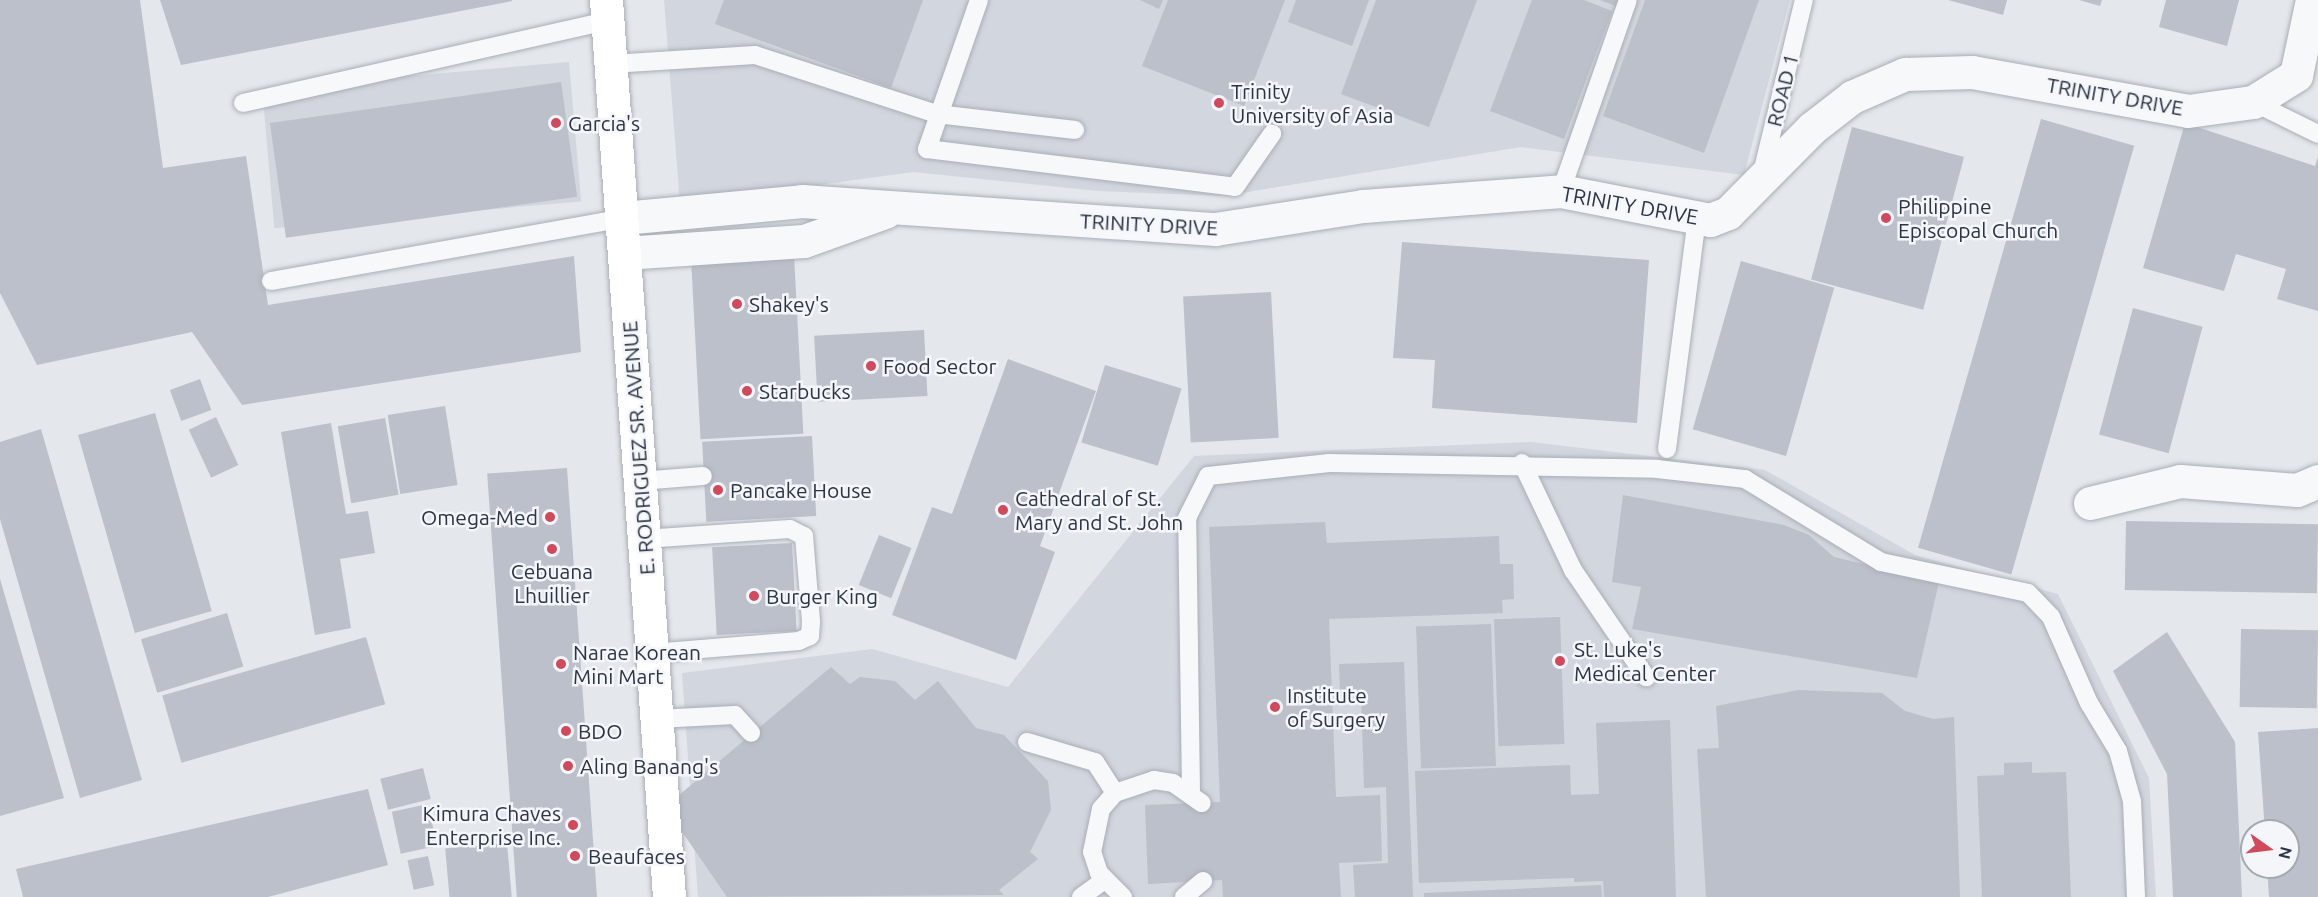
<!DOCTYPE html>
<html>
<head>
<meta charset="utf-8">
<style>
	body { margin:0 }
	#map { position:relative; width:2318px; height:897px; overflow:hidden; background:#e4e7ec; font-family:Ubuntu,sans-serif }
	div>[style] { position:absolute }
	.built>* { inset:0; background:#d2d6de; transform-origin:0 0 }
	.building>* { inset:0; background:#bbc0ca; transform-origin:0 0 }
	.roads { filter:drop-shadow(0 0 2px #a9aeb7) drop-shadow(0 0 2px #a9aeb7) }
	.lane>* { height:18px; margin:-9px; padding:0 9px; transform-origin:9px; border-radius:9px; background:#f7f8fa }
	.street>* { height:33px; margin:-16.5px; padding:0 16.5px; transform-origin:16.5px; border-radius:16.5px; background:#f7f8fa }
	.secondary>* { height:33px; margin:-16.5px; padding:0 16.5px; transform-origin:16.5px; border-radius:16.5px; background:#fff }
	.dots>* { width:16px; height:16px; translate:-50% -50%; box-sizing:border-box; border:3px solid #f4f6f9; border-radius:50% }
	span { translate:-50% -50%; white-space:nowrap; text-align:center; line-height:1.15; -webkit-text-stroke:5px #f4f6f9; paint-order:stroke }
	.street-label { font-size:21px; color:#2b3445 }
	.poi-label { font-size:21px; color:#2b3445 }
	.left { translate:0 -50%; text-align:left }
	.right { translate:-100% -50%; text-align:right }
	.north { position:absolute; left:2240px; top:819px; width:60px; height:60px; box-sizing:border-box; background:#f4f6f9; border:2px solid #a4a8b1; border-radius:50%; rotate:104deg; font-size:16px; font-weight:700; line-height:24px; text-align:center; color:#2b3445 }
	.north::after { content:''; display:block; margin:auto; width:21px; height:27px; background:#d1495b; clip-path:polygon(50% 0,100% 100%,50% 72%,0 100%) }
</style>
</head>
<body>
<div id="map">
	<div class="built">
		<div style="clip-path:polygon(664px 0,1790px 0,1744px 175px,1521px 147px,1223px 196px,1098px 191px,913px 172px,680px 204px)"></div>
		<div style="left:569px;top:62px;width:140px;height:308px;rotate:85deg"></div>
		<div style="clip-path:polygon(1531px 442px,1765px 470px,1915px 555px,2058px 594px,2149px 778px,2156px 897px,698px 897px,682px 673px,872px 649px,1008px 687px,1194px 456px)"></div>
	</div>
	<div class="building">
		<div style="clip-path:polygon(0 0,140px 0,163px 168px,246px 156px,268px 305px,574px 256px,581px 352px,242px 405px,192px 332px,37px 365px,0 293px)"></div>
		<div style="clip-path:polygon(160px 0,512px 0,512px 1px,181px 65px)"></div>
		<div style="clip-path:polygon(724px 0,923px 0,891px 88px,715px 24px)"></div>
		<div style="clip-path:polygon(1140px 0,1163px 0,1159px 9px)"></div>
		<div style="clip-path:polygon(1168px 0,1285px 0,1244px 106px,1142px 66px)"></div>
		<div style="clip-path:polygon(1296px 0,1369px 0,1352px 46px,1288px 22px)"></div>
		<div style="clip-path:polygon(1376px 0,1477px 0,1429px 127px,1341px 94px)"></div>
		<div style="clip-path:polygon(1532px 0,1584px 0,1612px 11px,1564px 139px,1490px 111px)"></div>
		<div style="clip-path:polygon(1600px 0,1621px 0,1618px 7px)"></div>
		<div style="clip-path:polygon(1645px 0,1759px 0,1704px 153px,1603px 116px)"></div>
		<div style="clip-path:polygon(1948px 0,2007px 0,2003px 15px)"></div>
		<div style="clip-path:polygon(2079px 0,2102px 0,2100px 6px)"></div>
		<div style="clip-path:polygon(2166px 0,2239px 0,2227px 46px,2159px 27px)"></div>
		<div style="left:561px;top:82px;width:116px;height:294px;rotate:82deg"></div>
		<div style="left:2041px;top:119px;width:97px;height:446px;rotate:16deg"></div>
		<div style="clip-path:polygon(2185px 123px,2315px 166px,2318px 157px,2318px 311px,2277px 299px,2286px 269px,2236px 254px,2224px 291px,2143px 268px)"></div>
		<div style="left:1852px;top:127px;width:116px;height:158px;rotate:15deg"></div>
		<div style="clip-path:polygon(1402px 242px,1649px 260px,1637px 423px,1432px 408px,1435px 360px,1393px 358px)"></div>
		<div style="left:794px;top:255px;width:179px;height:103px;rotate:87deg"></div>
		<div style="left:1741px;top:261px;width:97px;height:175px;rotate:16deg"></div>
		<div style="left:1271px;top:292px;width:146px;height:88px;rotate:87deg"></div>
		<div style="left:2133px;top:308px;width:72px;height:131px;rotate:15deg"></div>
		<div style="left:924px;top:330px;width:66px;height:110px;rotate:87deg"></div>
		<div style="clip-path:polygon(1008px 359px,1096px 391px,1040px 546px,1055px 552px,1016px 660px,892px 615px,932px 507px,952px 514px)"></div>
		<div style="left:1105px;top:365px;width:80px;height:81px;rotate:17deg"></div>
		<div style="left:200px;top:379px;width:33px;height:32px;rotate:70deg"></div>
		<div style="left:445px;top:406px;width:80px;height:58px;rotate:81deg"></div>
		<div style="left:155px;top:413px;width:206px;height:80px;rotate:74deg"></div>
		<div style="left:216px;top:417px;width:53px;height:30px;rotate:65deg"></div>
		<div style="left:385px;top:418px;width:78px;height:48px;rotate:80deg"></div>
		<div style="clip-path:polygon(331px 423px,346px 514px,368px 511px,375px 553px,340px 559px,351px 628px,315px 635px,281px 432px)"></div>
		<div style="clip-path:polygon(41px 429px,142px 780px,80px 798px,0 519px,0 442px)"></div>
		<div style="left:812px;top:436px;width:80px;height:110px;rotate:87deg"></div>
		<div style="left:567px;top:468px;width:430px;height:80px;rotate:86deg"></div>
		<div style="clip-path:polygon(1623px 495px,1784px 525px,1809px 535px,1834px 557px,1939px 582px,1917px 678px,1632px 629px,1641px 587px,1612px 582px)"></div>
		<div style="left:2126px;top:521px;width:192px;height:69px;rotate:1deg"></div>
		<div style="clip-path:polygon(1325px 522px,1327px 543px,1499px 536px,1500px 564px,1513px 564px,1514px 599px,1502px 600px,1503px 613px,1329px 619px,1336px 797px,1380px 795px,1382px 861px,1339px 863px,1341px 897px,1223px 897px,1222px 880px,1148px 884px,1145px 805px,1220px 802px,1209px 527px)"></div>
		<div style="left:879px;top:535px;width:35px;height:54px;rotate:22deg"></div>
		<div style="left:792px;top:543px;width:88px;height:80px;rotate:87deg"></div>
		<div style="clip-path:polygon(0 579px,64px 798px,0 816px)"></div>
		<div style="left:227px;top:613px;width:56px;height:90px;rotate:73deg"></div>
		<div style="left:1560px;top:617px;width:127px;height:66px;rotate:88deg"></div>
		<div style="left:1491px;top:624px;width:142px;height:75px;rotate:88deg"></div>
		<div style="left:2241px;top:629px;width:77px;height:78px;rotate:1deg"></div>
		<div style="clip-path:polygon(2167px 632px,2235px 742px,2242px 897px,2173px 897px,2167px 774px,2113px 671px)"></div>
		<div style="left:366px;top:637px;width:70px;height:212px;rotate:74deg"></div>
		<div style="clip-path:polygon(1404px 662px,1413px 897px,1355px 897px,1353px 865px,1388px 863px,1386px 787px,1364px 788px,1361px 692px,1340px 693px,1339px 664px)"></div>
		<div style="clip-path:polygon(831px 667px,850px 684px,860px 677px,895px 681px,915px 700px,938px 681px,976px 728px,1004px 735px,1048px 781px,1051px 810px,1030px 852px,1038px 859px,999px 890px,1004px 895px,727px 897px,665px 807px)"></div>
		<div style="clip-path:polygon(1798px 690px,1882px 693px,1905px 711px,1933px 719px,1954px 717px,1960px 897px,1706px 897px,1697px 749px,1719px 748px,1716px 706px)"></div>
		<div style="clip-path:polygon(1670px 720px,1676px 897px,1604px 897px,1603px 881px,1574px 882px,1574px 878px,1419px 883px,1415px 771px,1570px 765px,1571px 795px,1599px 794px,1596px 723px)"></div>
		<div style="clip-path:polygon(2318px 728px,2318px 897px,2269px 897px,2267px 867px,2288px 867px,2288px 831px,2265px 831px,2258px 732px)"></div>
		<div style="clip-path:polygon(2032px 762px,2032px 773px,2066px 772px,2071px 897px,1982px 897px,1977px 776px,2004px 775px,2004px 763px)"></div>
		<div style="left:423px;top:768px;width:32px;height:44px;rotate:76deg"></div>
		<div style="clip-path:polygon(368px 789px,388px 865px,268px 897px,23px 897px,16px 869px)"></div>
		<div style="left:428px;top:804px;width:43px;height:37px;rotate:78deg"></div>
		<div style="left:507px;top:843px;width:54px;height:62px;rotate:85deg"></div>
		<div style="left:428px;top:856px;width:30px;height:21px;rotate:78deg"></div>
		<div style="clip-path:polygon(1601px 885px,1602px 897px,1424px 897px,1424px 893px)"></div>
	</div>
	<div class="roads">
		<div class="lane">
			<div style="left:979px;top:0;width:158px;rotate:109.2deg"></div>
			<div style="left:927px;top:149px;width:310px;rotate:7deg"></div>
			<div style="left:1235px;top:187px;width:65px;rotate:-55.1deg"></div>
			<div style="left:611px;top:64px;width:144px;rotate:-3.6deg"></div>
			<div style="left:755px;top:55px;width:191px;rotate:18deg"></div>
			<div style="left:937px;top:114px;width:139px;rotate:6.6deg"></div>
			<div style="left:2253px;top:102px;width:72px;rotate:26.2deg"></div>
			<div style="left:243px;top:103px;width:374px;rotate:-12.7deg"></div>
			<div style="left:1762px;top:173px;width:178px;rotate:-76.4deg"></div>
			<div style="left:1561px;top:191px;width:202px;rotate:-70.7deg"></div>
			<div style="left:271px;top:281px;width:358px;rotate:-10.1deg"></div>
			<div style="left:1667px;top:449px;width:234px;rotate:-82.6deg"></div>
			<div style="left:1522px;top:463px;width:119px;rotate:64.5deg"></div>
			<div style="left:1573px;top:570px;width:130px;rotate:55.7deg"></div>
			<div style="left:640px;top:481px;width:63px;rotate:-4.5deg"></div>
			<div style="left:644px;top:539px;width:146px;rotate:-3.9deg"></div>
			<div style="left:790px;top:529px;width:16px;rotate:27deg"></div>
			<div style="left:804px;top:536px;width:86px;rotate:85.3deg"></div>
			<div style="left:811px;top:622px;width:14px;rotate:94deg"></div>
			<div style="left:810px;top:636px;width:12px;rotate:156deg"></div>
			<div style="left:799px;top:641px;width:147px;rotate:175.3deg"></div>
			<div style="left:657px;top:719px;width:78px;rotate:-2.9deg"></div>
			<div style="left:735px;top:715px;width:24px;rotate:48deg"></div>
			<div style="left:1027px;top:742px;width:71px;rotate:16.4deg"></div>
			<div style="left:1095px;top:762px;width:37px;rotate:57deg"></div>
			<div style="left:1191px;top:792px;width:274px;rotate:-90.8deg"></div>
			<div style="left:1187px;top:518px;width:47px;rotate:-63.4deg"></div>
			<div style="left:1208px;top:476px;width:122px;rotate:-6.1deg"></div>
			<div style="left:1329px;top:463px;width:328px;rotate:1deg"></div>
			<div style="left:1657px;top:469px;width:89px;rotate:6.5deg"></div>
			<div style="left:1745px;top:479px;width:159px;rotate:31.4deg"></div>
			<div style="left:1881px;top:562px;width:150px;rotate:11.9deg"></div>
			<div style="left:2028px;top:593px;width:33px;rotate:46deg"></div>
			<div style="left:2051px;top:617px;width:94px;rotate:66.2deg"></div>
			<div style="left:2089px;top:703px;width:56px;rotate:58.9deg"></div>
			<div style="left:2118px;top:751px;width:52px;rotate:74.4deg"></div>
			<div style="left:2132px;top:801px;width:96px;rotate:87.6deg"></div>
			<div style="left:1081px;top:897px;width:29px;rotate:-36deg"></div>
			<div style="left:1123px;top:897px;width:34px;rotate:-135deg"></div>
			<div style="left:1099px;top:873px;width:22px;rotate:-108deg"></div>
			<div style="left:1092px;top:852px;width:44px;rotate:-78.2deg"></div>
			<div style="left:1101px;top:809px;width:21px;rotate:-49deg"></div>
			<div style="left:1115px;top:793px;width:41px;rotate:-18.4deg"></div>
			<div style="left:1154px;top:780px;width:19px;rotate:9deg"></div>
			<div style="left:1173px;top:783px;width:35px;rotate:35deg"></div>
			<div style="left:1184px;top:897px;width:25px;rotate:-40deg"></div>
		</div>
		<div class="street">
			<div style="left:623px;top:218px;width:180px;rotate:-5.4deg"></div>
			<div style="left:802px;top:201px;width:414px;rotate:3.9deg"></div>
			<div style="left:1215px;top:229px;width:150px;rotate:-8.8deg"></div>
			<div style="left:1363px;top:206px;width:199px;rotate:-4.3deg"></div>
			<div style="left:1561px;top:191px;width:152px;rotate:11deg"></div>
			<div style="left:1710px;top:220px;width:19px;rotate:-21deg"></div>
			<div style="left:1728px;top:213px;width:120px;rotate:-45.3deg"></div>
			<div style="left:1812px;top:128px;width:51px;rotate:-37.8deg"></div>
			<div style="left:1852px;top:97px;width:58px;rotate:-23.5deg"></div>
			<div style="left:1905px;top:74px;width:67px;rotate:-1.7deg"></div>
			<div style="left:1972px;top:72px;width:219px;rotate:10.2deg"></div>
			<div style="left:2188px;top:111px;width:66px;rotate:-7.9deg"></div>
			<div style="left:2253px;top:102px;width:51px;rotate:-32.1deg"></div>
			<div style="left:2296px;top:75px;width:77px;rotate:-78deg"></div>
			<div style="left:624px;top:253px;width:180px;rotate:-3.8deg"></div>
			<div style="left:804px;top:241px;width:86px;rotate:-19.7deg"></div>
			<div style="left:2090px;top:503px;width:93px;rotate:-13.7deg"></div>
			<div style="left:2180px;top:481px;width:117px;rotate:4.4deg"></div>
			<div style="left:2297px;top:490px;width:23px;rotate:-23deg"></div>
		</div>
		<div class="secondary">
			<div style="left:606px;top:0;width:899px;rotate:85.98deg"></div>
		</div>
	</div>
	<div class="dots">
		<div style="left:1219px;top:103px;background:#d1495b"></div>
		<div style="left:556px;top:123px;background:#d1495b"></div>
		<div style="left:1886px;top:218px;background:#d1495b"></div>
		<div style="left:737px;top:304px;background:#d1495b"></div>
		<div style="left:871px;top:366px;background:#d1495b"></div>
		<div style="left:747px;top:391px;background:#d1495b"></div>
		<div style="left:718px;top:490px;background:#d1495b"></div>
		<div style="left:1003px;top:510px;background:#d1495b"></div>
		<div style="left:550px;top:517px;background:#d1495b"></div>
		<div style="left:552px;top:549px;background:#d1495b"></div>
		<div style="left:754px;top:596px;background:#d1495b"></div>
		<div style="left:1560px;top:661px;background:#d1495b"></div>
		<div style="left:561px;top:664px;background:#d1495b"></div>
		<div style="left:1275px;top:707px;background:#d1495b"></div>
		<div style="left:566px;top:731px;background:#d1495b"></div>
		<div style="left:568px;top:766px;background:#d1495b"></div>
		<div style="left:573px;top:825px;background:#d1495b"></div>
		<div style="left:575px;top:856px;background:#d1495b"></div>
	</div>
	<div class="street-label">
		<span style="left:1782px;top:90px;rotate:-76deg">ROAD 1</span>
		<span style="left:2115px;top:96px;rotate:10deg">TRINITY DRIVE</span>
		<span style="left:1630px;top:205px;rotate:10deg">TRINITY DRIVE</span>
		<span style="left:1149px;top:224px;rotate:3deg">TRINITY DRIVE</span>
		<span style="left:638px;top:448px;rotate:-94deg">E. RODRIGUEZ SR. AVENUE</span>
	</div>
	<div class="poi-label">
		<span class="left" style="left:1231px;top:103px">Trinity<br>University of Asia</span>
		<span class="left" style="left:568px;top:123px">Garcia's</span>
		<span class="left" style="left:1898px;top:218px">Philippine<br>Episcopal Church</span>
		<span class="left" style="left:749px;top:304px">Shakey's</span>
		<span class="left" style="left:883px;top:366px">Food Sector</span>
		<span class="left" style="left:759px;top:391px">Starbucks</span>
		<span class="left" style="left:730px;top:490px">Pancake House</span>
		<span class="left" style="left:1015px;top:510px">Cathedral of St.<br>Mary and St. John</span>
		<span class="right" style="left:538px;top:517px">Omega-Med</span>
		<span style="left:552px;top:583px">Cebuana<br>Lhuillier</span>
		<span class="left" style="left:766px;top:596px">Burger King</span>
		<span class="left" style="left:1574px;top:661px">St. Luke's<br>Medical Center</span>
		<span class="left" style="left:573px;top:664px">Narae Korean<br>Mini Mart</span>
		<span class="left" style="left:1287px;top:707px">Institute<br>of Surgery</span>
		<span class="left" style="left:578px;top:731px">BDO</span>
		<span class="left" style="left:580px;top:766px">Aling Banang's</span>
		<span class="right" style="left:561px;top:825px">Kimura Chaves<br>Enterprise Inc.</span>
		<span class="left" style="left:588px;top:856px">Beaufaces</span>
	</div>
	<div class="north">N</div>
</div>
</body>
</html>
